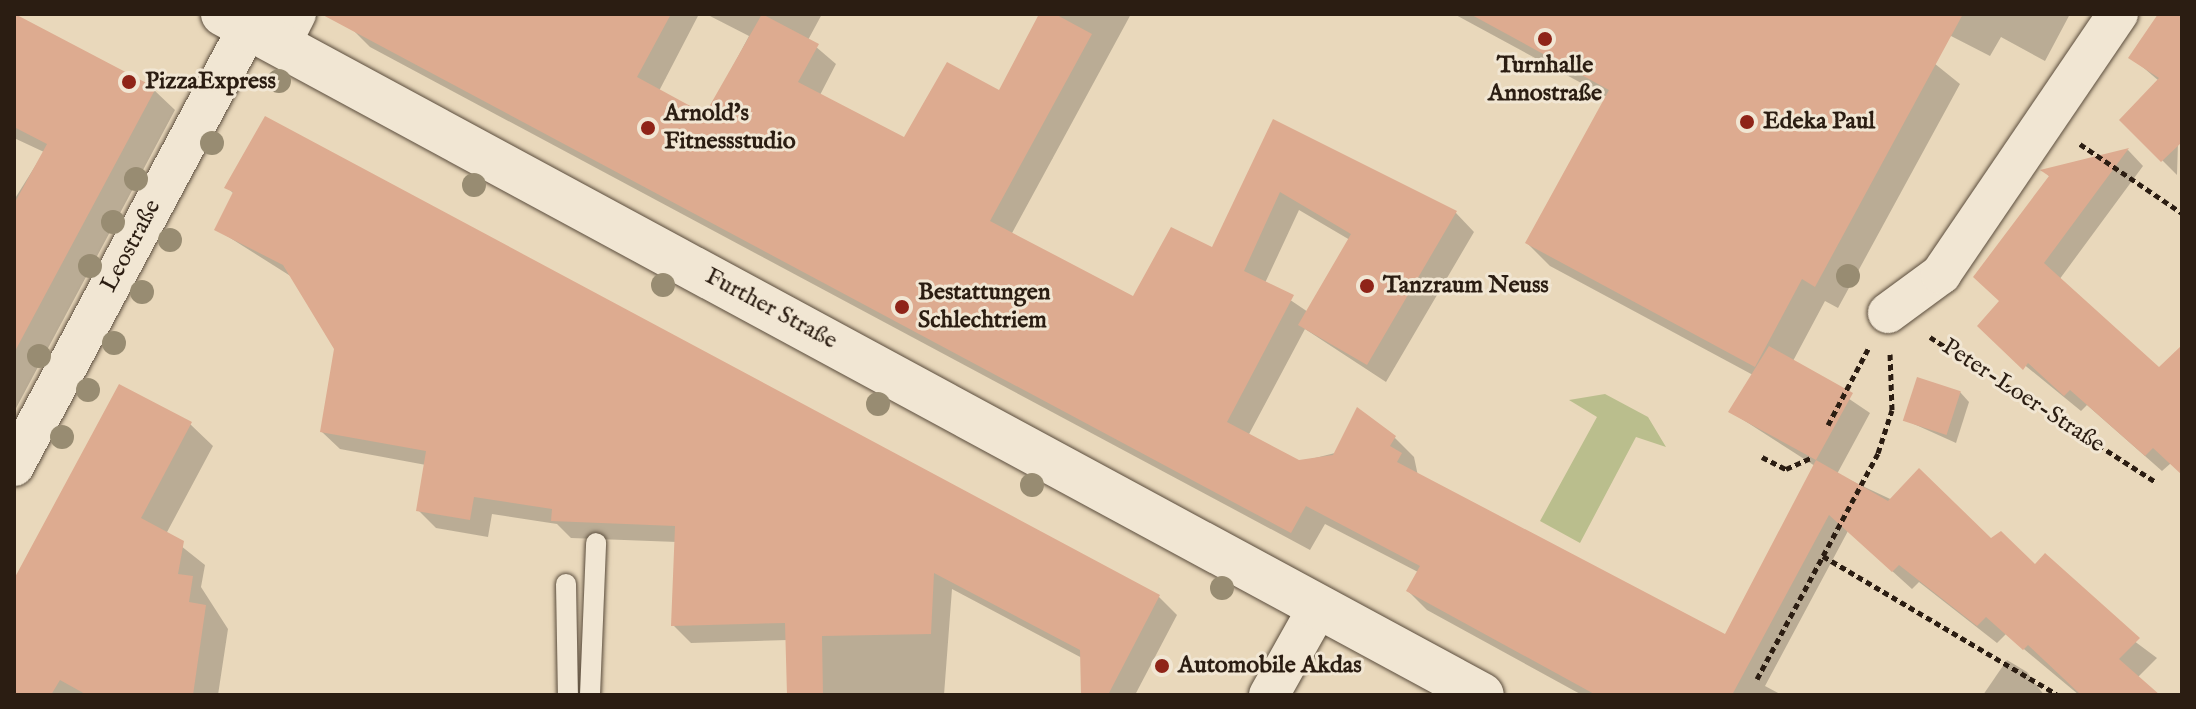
<!DOCTYPE html>
<html>
<head>
<meta charset="utf-8">
<style>
	body { margin:0 }
	#map { position:relative; width:2196px; height:709px; overflow:hidden; background:#e9d8bb; font-family:"IM FELL English",serif }
	div>[style] { position:absolute }
	.green>* { inset:0; background:#babe8d }
	.shadow>* { inset:0; background:#0003 }
	.building>* { inset:0; background:#ddab90; transform-origin:0 0 }
	.path>* { height:5px; margin-top:-2.5px; transform-origin:0; background:repeating-linear-gradient(90deg,#2b1d12 0 6px,transparent 0 10px) }
	.roads { filter:drop-shadow(0 0 2px #5a4c3c) drop-shadow(0 0 2px #5a4c3c) }
	.lane>* { height:20px; margin:-10px; padding:0 10px; transform-origin:10px; border-radius:10px; background:#f1e6d3 }
	.street>* { height:40px; margin:-20px; padding:0 20px; transform-origin:20px; border-radius:20px; background:#f1e6d3 }
	.secondary>* { height:44px; margin:-22px; padding:0 22px; transform-origin:22px; border-radius:22px; background:#f1e6d3 }
	.trees>* { width:24px; height:24px; margin:-12px; border-radius:50%; background:#988c72 }
	.dots>* { width:22px; height:22px; translate:-50% -50%; box-sizing:border-box; border:4px solid #f1e6d3; border-radius:50% }
	span { translate:-50% -50%; white-space:nowrap; text-align:center; line-height:1.15; -webkit-text-stroke:6px #f1e6d3; paint-order:stroke }
	.poi-label { font-size:24px; color:#2b1d12; font-weight:700 }
	.left { translate:0 -50%; text-align:left }
	.street-label { font-size:24px; color:#2b1d12 }
	.frame { position:absolute; inset:0; border:16px solid #2b1d12; pointer-events:none }
</style>
</head>
<body>
<div id="map">
	<div class="green">
		<div style="clip-path:polygon(1605px 394px,1648px 417px,1666px 447px,1636px 437px,1580px 543px,1540px 521px,1597px 417px,1569px 400px)"></div>
	</div>
	<div class="shadow">
		<div style="clip-path:polygon(evenodd,358px 14px,699px 14px,659px 91px,706px 117px,749px 36px,706px 14px,822px 14px,808px 40px,836px 64px,820px 95px,905px 140px,1000px 93px,1041px 14px,1131px 14px,1011px 235px,1134px 299px,1212px 250px,1274px 122px,1456px 213px,1474px 232px,1386px 382px,1305px 329px,1248px 436px,1299px 462px,1395px 438px,1414px 457px,1418px 476px,1726px 636px,1815px 466px,1731px 412px,1753px 375px,1550px 266px,1527px 243px,1607px 97px,1454px 14px,1873px 14px,1960px 84px,1838px 308px,1825px 301px,1793px 361px,1870px 413px,1837px 474px,2035px 567px,2157px 658px,2137px 678px,2156px 695px,2079px 695px,2006px 634px,1997px 643px,1919px 582px,1912px 589px,1848px 531px,1765px 686px,1782px 695px,1582px 695px,1427px 610px,1408px 591px,1418px 572px,1325px 524px,1310px 550px,370px 47px,351px 28px,358px 14px,1299px 210px,1350px 240px,1308px 312px,1265px 283px,1299px 210px)"></div>
		<div style="clip-path:polygon(1936px 14px,2070px 14px,2045px 61px,2001px 37px,1990px 56px,1951px 36px)"></div>
		<div style="clip-path:polygon(2160px 14px,2182px 14px,2177px 175px,2122px 120px,2159px 81px,2131px 57px)"></div>
		<div style="clip-path:polygon(14px 15px,154px 90px,175px 110px,14px 412px,14px 200px,44px 152px,14px 138px)"></div>
		<div style="clip-path:polygon(266px 118px,1159px 597px,1177px 615px,1135px 695px,1083px 695px,1082px 658px,952px 589px,944px 695px,789px 695px,788px 640px,691px 643px,673px 625px,677px 542px,571px 538px,557px 524px,492px 514px,488px 537px,436px 528px,418px 510px,426px 465px,340px 449px,322px 432px,336px 349px,292px 277px,216px 229px,234px 194px,227px 187px)"></div>
		<div style="clip-path:polygon(2128px 150px,2143px 166px,2059px 280px,2159px 370px,2182px 378px,2182px 473px,2171px 463px,2162px 471px,2087px 405px,2081px 411px,1995px 341px,2001px 302px,2050px 177px,2044px 171px)"></div>
		<div style="clip-path:polygon(1960px 392px,1969px 402px,1956px 443px,1905px 420px)"></div>
		<div style="clip-path:polygon(190px 424px,213px 446px,166px 534px,205px 565px,201px 587px,228px 629px,218px 695px,14px 695px,14px 580px)"></div>
		<div style="clip-path:polygon(2007px 660px,2027px 672px,2044px 695px,1983px 695px)"></div>
	</div>
	<div class="building">
		<div style="clip-path:polygon(15px 14px,156px 88px,14px 353px,14px 204px,47px 144px,14px 127px)"></div>
		<div style="clip-path:polygon(321px 14px,671px 14px,637px 77px,705px 114px,762px 14px,819px 44px,798px 82px,904px 137px,947px 62px,999px 90px,1039px 14px,1055px 14px,1092px 34px,990px 221px,1133px 296px,1171px 227px,1212px 247px,1273px 119px,1457px 211px,1367px 365px,1298px 325px,1351px 234px,1280px 192px,1244px 271px,1294px 295px,1227px 422px,1299px 460px,1333px 455px,1357px 407px,1396px 436px,1390px 446px,1402px 453px,1397px 462px,1725px 634px,1816px 460px,1728px 412px,1769px 346px,1853px 393px,1816px 460px,1888px 501px,1919px 468px,1991px 538px,2001px 531px,2035px 564px,2045px 553px,2140px 638px,2119px 659px,2160px 695px,2081px 695px,2028px 645px,2023px 650px,1986px 617px,1977px 626px,1899px 565px,1892px 572px,1829px 515px,1732px 695px,1596px 695px,1406px 591px,1420px 566px,1306px 506px,1291px 533px)"></div>
		<div style="clip-path:polygon(1470px 14px,1963px 14px,1815px 287px,1802px 279px,1755px 367px,1525px 243px,1609px 90px)"></div>
		<div style="clip-path:polygon(2158px 14px,2182px 14px,2182px 142px,2161px 162px,2119px 120px,2159px 78px,2128px 58px)"></div>
		<div style="clip-path:polygon(265px 116px,1160px 595px,1108px 695px,1081px 695px,1080px 650px,934px 573px,931px 634px,822px 636px,823px 695px,787px 695px,785px 623px,671px 626px,675px 526px,551px 521px,552px 509px,474px 497px,470px 520px,416px 511px,426px 451px,320px 432px,334px 349px,283px 265px,214px 230px,233px 192px,224px 188px)"></div>
		<div style="clip-path:polygon(2129px 148px,2044px 263px,2159px 367px,2182px 345px,2182px 475px,2153px 448px,2145px 456px,2070px 390px,2064px 396px,2028px 363px,2023px 370px,1977px 326px,1999px 301px,1973px 277px,2049px 176px,2040px 170px)"></div>
		<div style="left:1917px;top:377px;width:46px;height:46px;rotate:18deg"></div>
		<div style="clip-path:polygon(119px 384px,192px 422px,141px 518px,184px 541px,178px 574px,193px 576px,189px 602px,206px 605px,193px 695px,87px 695px,60px 680px,51px 695px,14px 695px,14px 579px)"></div>
	</div>
	<div class="path">
		<div style="left:2080px;top:144px;width:123px;rotate:34.1deg"></div>
		<div style="left:1930px;top:337px;width:269px;rotate:32.7deg"></div>
		<div style="left:1828px;top:425px;width:86px;rotate:-62.2deg"></div>
		<div style="left:1762px;top:457px;width:27px;rotate:27deg"></div>
		<div style="left:1786px;top:469px;width:27px;rotate:-24deg"></div>
		<div style="left:1823px;top:556px;width:271px;rotate:30.6deg"></div>
		<div style="left:1757px;top:679px;width:256px;rotate:-61.8deg"></div>
		<div style="left:1878px;top:453px;width:45px;rotate:-72deg"></div>
		<div style="left:1892px;top:410px;width:56px;rotate:-92deg"></div>
	</div>
	<div class="roads">
		<div class="lane">
			<div style="left:566px;top:584px;width:111px;rotate:89deg"></div>
			<div style="left:590px;top:695px;width:152px;rotate:-87.7deg"></div>
		</div>
		<div class="street">
			<div style="left:280px;top:45px;width:35px;rotate:-63deg"></div>
			<div style="left:1888px;top:313px;width:66px;rotate:-36.3deg"></div>
			<div style="left:1941px;top:274px;width:315px;rotate:-55.8deg"></div>
			<div style="left:14px;top:466px;width:497px;rotate:-61.9deg"></div>
			<div style="left:1269px;top:695px;width:102px;rotate:-60.7deg"></div>
		</div>
		<div class="secondary">
			<div style="left:223px;top:14px;width:1431px;rotate:28.41deg"></div>
		</div>
	</div>
	<div class="trees">
		<div style="left:279px;top:81px"></div>
		<div style="left:212px;top:143px"></div>
		<div style="left:136px;top:179px"></div>
		<div style="left:474px;top:185px"></div>
		<div style="left:113px;top:222px"></div>
		<div style="left:170px;top:240px"></div>
		<div style="left:90px;top:266px"></div>
		<div style="left:1848px;top:276px"></div>
		<div style="left:663px;top:285px"></div>
		<div style="left:142px;top:292px"></div>
		<div style="left:114px;top:343px"></div>
		<div style="left:39px;top:356px"></div>
		<div style="left:88px;top:390px"></div>
		<div style="left:878px;top:404px"></div>
		<div style="left:62px;top:437px"></div>
		<div style="left:1032px;top:485px"></div>
		<div style="left:1222px;top:588px"></div>
	</div>
	<div class="dots">
		<div style="left:1545px;top:39px;background:#8f2418"></div>
		<div style="left:129px;top:82px;background:#8f2418"></div>
		<div style="left:1747px;top:122px;background:#8f2418"></div>
		<div style="left:648px;top:128px;background:#8f2418"></div>
		<div style="left:1367px;top:286px;background:#8f2418"></div>
		<div style="left:902px;top:307px;background:#8f2418"></div>
		<div style="left:1162px;top:666px;background:#8f2418"></div>
	</div>
	<div class="poi-label">
		<span style="left:1545px;top:80px">Turnhalle<br>Annostraße</span>
		<span class="left" style="left:145px;top:82px">PizzaExpress</span>
		<span class="left" style="left:664px;top:128px">Arnold's<br>Fitnessstudio</span>
		<span class="left" style="left:1763px;top:122px">Edeka Paul</span>
		<span class="left" style="left:1383px;top:286px">Tanzraum Neuss</span>
		<span class="left" style="left:918px;top:307px">Bestattungen<br>Schlechtriem</span>
		<span class="left" style="left:1178px;top:666px">Automobile Akdas</span>
	</div>
	<div class="street-label">
		<span style="left:131px;top:246px;rotate:-62deg">Leostraße</span>
		<span style="left:771px;top:309px;rotate:28deg">Further Straße</span>
		<span style="left:2023px;top:396px;rotate:33deg">Peter-Loer-Straße</span>
	</div>
	<div class="frame"></div>
</div>
</body>
</html>
